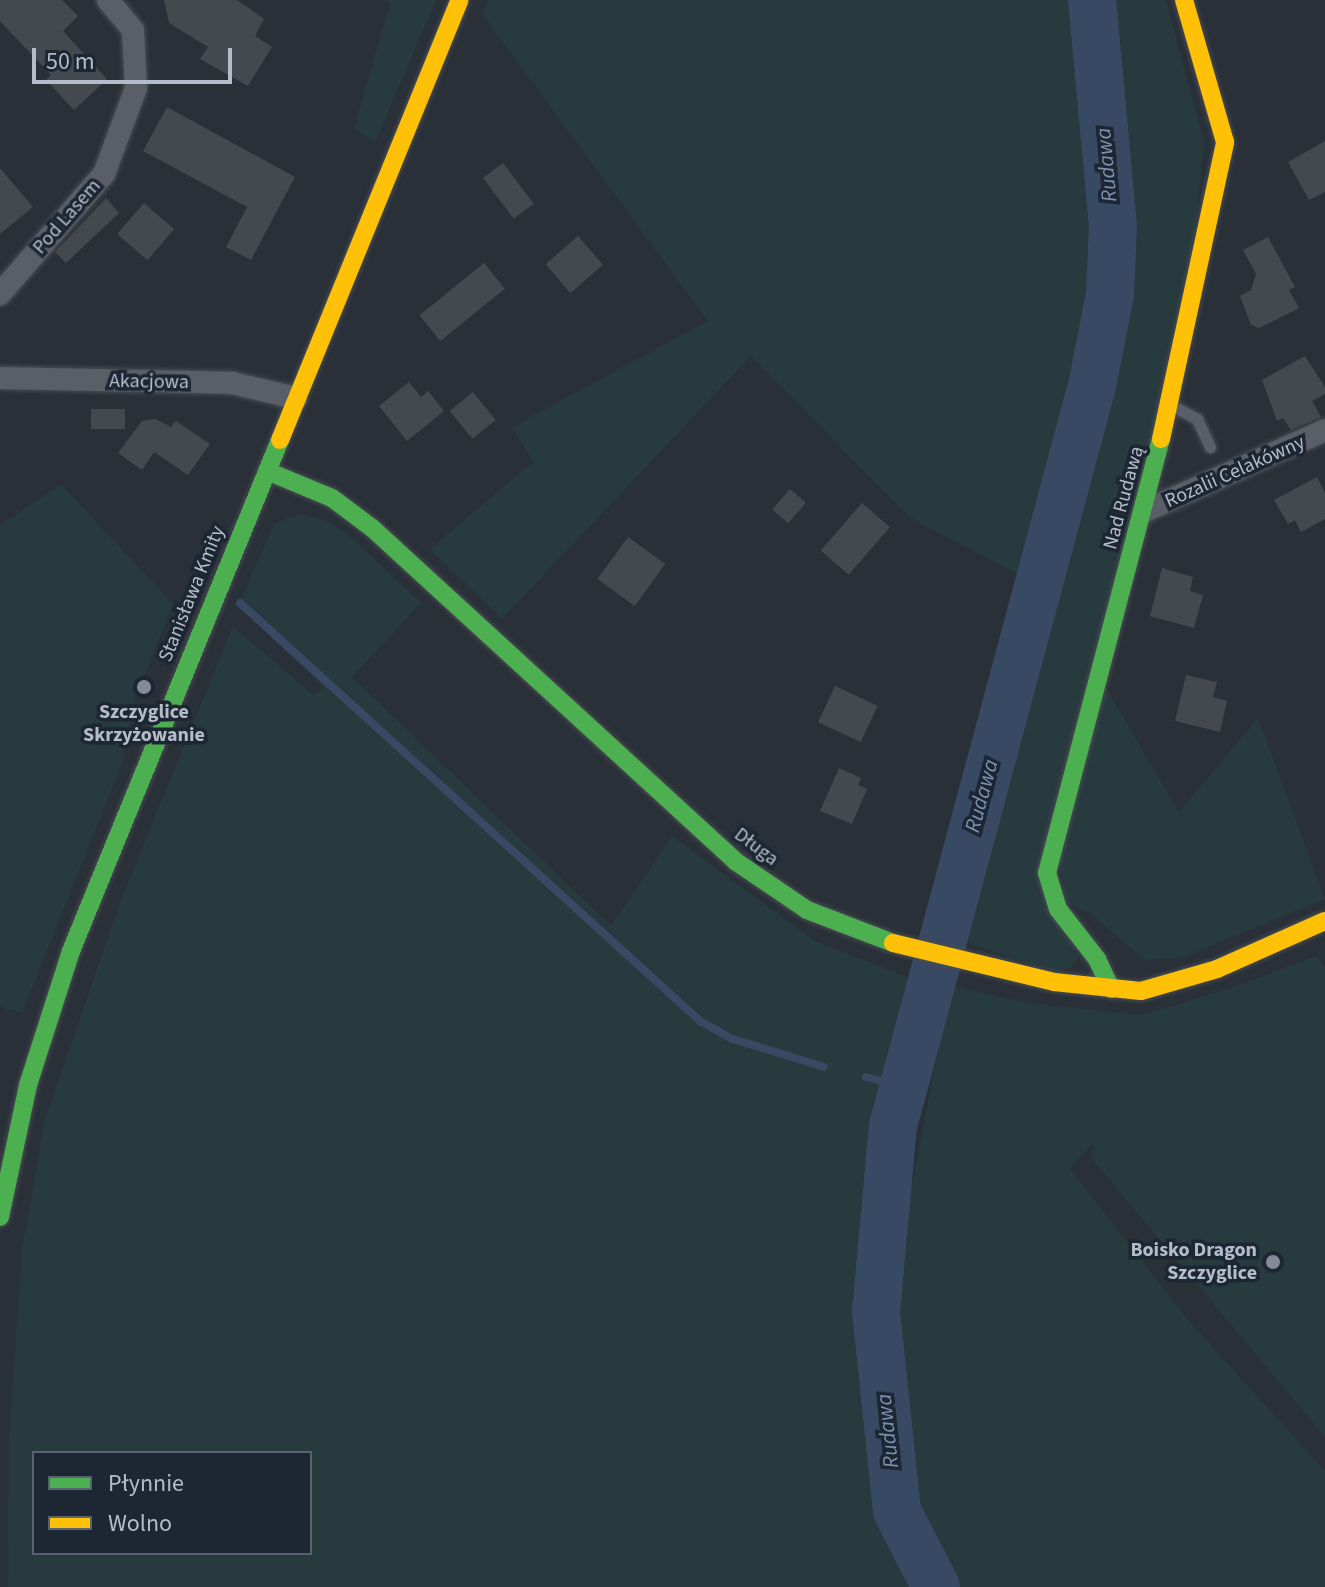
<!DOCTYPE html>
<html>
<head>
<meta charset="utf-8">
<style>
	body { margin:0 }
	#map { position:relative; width:1325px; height:1587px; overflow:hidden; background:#2a3038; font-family:"Source Sans 3",sans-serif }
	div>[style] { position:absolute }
	.green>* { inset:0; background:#273a3e }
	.stream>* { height:8px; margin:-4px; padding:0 4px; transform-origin:4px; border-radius:4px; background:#384963 }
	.river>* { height:48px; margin:-24px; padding:0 24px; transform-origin:24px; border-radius:24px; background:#384963 }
	.building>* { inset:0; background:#444950; transform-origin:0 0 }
	.roads { filter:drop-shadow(0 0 2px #484c53) drop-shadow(0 0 2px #484c53) }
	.lane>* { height:11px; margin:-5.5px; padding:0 5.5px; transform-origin:5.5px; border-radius:5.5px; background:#5a5e66 }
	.street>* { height:22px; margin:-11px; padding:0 11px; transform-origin:11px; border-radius:11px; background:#5a5e66 }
	.fast>* { height:18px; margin:-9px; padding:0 9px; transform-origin:9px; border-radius:9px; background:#4caf50 }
	.slow>* { height:18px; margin:-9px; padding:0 9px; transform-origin:9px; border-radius:9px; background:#ffc107 }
	.dots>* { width:22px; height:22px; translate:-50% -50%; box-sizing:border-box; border:4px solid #1d2633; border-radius:50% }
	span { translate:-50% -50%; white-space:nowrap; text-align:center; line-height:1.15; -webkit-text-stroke:7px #1d2633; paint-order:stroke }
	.street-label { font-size:20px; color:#b4bcc9 }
	.poi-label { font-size:20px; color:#b4bcc9; font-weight:700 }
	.right { translate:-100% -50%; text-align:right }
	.water-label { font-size:22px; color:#7c92b1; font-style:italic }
	.legend { position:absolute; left:32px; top:1451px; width:280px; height:104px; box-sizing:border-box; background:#1d2633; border:2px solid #59626f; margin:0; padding:10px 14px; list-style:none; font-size:24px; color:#b4bcc9 }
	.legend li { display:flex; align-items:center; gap:16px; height:40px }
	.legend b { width:40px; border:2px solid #59626f }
	.scale { position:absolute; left:32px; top:48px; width:200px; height:36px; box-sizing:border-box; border:4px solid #b4bcc9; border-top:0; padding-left:10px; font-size:24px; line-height:28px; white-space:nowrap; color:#b4bcc9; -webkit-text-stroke:6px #1d2633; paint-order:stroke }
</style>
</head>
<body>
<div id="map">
	<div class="green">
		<div style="clip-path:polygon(386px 0,436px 0,375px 142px,354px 129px,390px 3px)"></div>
		<div style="clip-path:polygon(488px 0,1166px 0,1204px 142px,1195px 232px,1167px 384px,1040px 863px,1078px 956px,1071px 968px,1055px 972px,927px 930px,1017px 574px,909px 517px,751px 356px,502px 619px,430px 549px,533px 462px,512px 427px,708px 321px,482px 14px)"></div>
		<div style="clip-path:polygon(61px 484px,173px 604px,132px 706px,123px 761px,22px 1013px,0 1007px,0 526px)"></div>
		<div style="clip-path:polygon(evenodd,300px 514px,328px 521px,351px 537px,421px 603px,352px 677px,611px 926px,672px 836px,815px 941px,920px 982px,883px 1156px,862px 1303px,865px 1377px,886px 1506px,916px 1587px,8px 1587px,9px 1439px,22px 1250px,45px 1119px,121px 900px,233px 626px,313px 695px,324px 687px,238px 606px,274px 524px,300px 514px,34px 1453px,310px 1453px,310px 1553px,34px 1553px,34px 1453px)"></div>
		<div style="clip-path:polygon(1106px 688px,1179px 812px,1258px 718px,1325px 899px,1184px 957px,1145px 960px,1092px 915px,1066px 903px,1060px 861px)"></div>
		<div style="clip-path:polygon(1316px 956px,1325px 967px,1325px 1437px,1092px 1159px,1094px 1142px,1070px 1169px,1189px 1321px,1325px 1471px,1325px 1587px,951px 1587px,906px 1480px,892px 1379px,891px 1291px,951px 986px,1028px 1003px,1141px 1015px,1232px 988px)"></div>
	</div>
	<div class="stream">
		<div style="left:240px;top:603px;width:622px;rotate:42.26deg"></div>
		<div style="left:700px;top:1021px;width:38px;rotate:29deg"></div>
		<div style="left:733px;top:1039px;width:95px;rotate:17.1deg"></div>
		<div style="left:866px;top:1077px;width:38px;rotate:15deg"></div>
	</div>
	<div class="river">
		<div style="left:936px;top:1587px;width:85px;rotate:-117.2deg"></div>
		<div style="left:897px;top:1511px;width:200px;rotate:-96deg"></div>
		<div style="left:876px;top:1312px;width:187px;rotate:-84.8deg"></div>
		<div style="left:893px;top:1126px;width:766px;rotate:-74.95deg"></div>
		<div style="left:1092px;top:386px;width:94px;rotate:-78.9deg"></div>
		<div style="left:1110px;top:294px;width:68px;rotate:-87.5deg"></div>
		<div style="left:1113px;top:226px;width:227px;rotate:-95.3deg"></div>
	</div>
	<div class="building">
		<div style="clip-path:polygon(0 0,62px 0,78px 16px,63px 31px,107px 79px,74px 110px,46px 80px,51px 75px,0 21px)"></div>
		<div style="clip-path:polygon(164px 0,237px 0,264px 19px,255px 36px,272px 47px,248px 86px,200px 59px,208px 47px,169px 23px)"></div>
		<div style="clip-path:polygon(167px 107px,295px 177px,251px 260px,226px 247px,247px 207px,143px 151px)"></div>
		<div style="clip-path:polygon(1325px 141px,1325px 192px,1309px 200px,1288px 162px)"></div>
		<div style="left:503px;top:163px;width:51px;height:25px;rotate:53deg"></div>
		<div style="clip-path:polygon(0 168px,33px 207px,0 234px)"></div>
		<div style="clip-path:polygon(106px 198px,119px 213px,66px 263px,55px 252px)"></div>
		<div style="left:144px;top:203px;width:40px;height:41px;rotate:41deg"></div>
		<div style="left:578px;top:236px;width:38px;height:43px;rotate:49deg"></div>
		<div style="clip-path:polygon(1268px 237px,1295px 287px,1289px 290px,1299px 308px,1259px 328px,1251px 325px,1240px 296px,1251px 290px,1256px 274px,1243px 250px)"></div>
		<div style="left:484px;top:263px;width:33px;height:83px;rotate:51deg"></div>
		<div style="clip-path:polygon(1305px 356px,1325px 387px,1325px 394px,1312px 401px,1321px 417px,1291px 430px,1283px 418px,1277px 421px,1262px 380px)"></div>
		<div style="clip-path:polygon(409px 382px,421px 397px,428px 391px,444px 411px,407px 441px,379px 406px)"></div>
		<div style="left:473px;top:392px;width:36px;height:30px;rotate:51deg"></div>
		<div style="left:125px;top:409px;width:20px;height:34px;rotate:90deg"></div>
		<div style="clip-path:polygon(155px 419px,171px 427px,176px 421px,210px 444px,188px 475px,154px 452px,142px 470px,118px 453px,142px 421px)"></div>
		<div style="clip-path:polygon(1317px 477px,1325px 493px,1325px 519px,1301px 532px,1295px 520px,1288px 524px,1274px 500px)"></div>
		<div style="left:790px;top:489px;width:21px;height:27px;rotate:41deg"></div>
		<div style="left:862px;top:503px;width:37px;height:63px;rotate:41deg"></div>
		<div style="left:628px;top:537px;width:46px;height:52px;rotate:36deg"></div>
		<div style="clip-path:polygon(1162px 568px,1193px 577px,1190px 591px,1203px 595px,1194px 628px,1150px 616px)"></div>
		<div style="clip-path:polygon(1186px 675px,1217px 682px,1213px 697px,1227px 701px,1220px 732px,1175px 721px)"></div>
		<div style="left:835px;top:686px;width:47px;height:40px;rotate:25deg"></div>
		<div style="clip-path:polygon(839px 768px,861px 778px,858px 785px,867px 789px,852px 824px,820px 811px)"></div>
	</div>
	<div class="roads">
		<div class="lane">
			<div style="left:1171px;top:405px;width:30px;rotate:28deg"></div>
			<div style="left:1197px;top:419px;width:31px;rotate:65deg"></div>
		</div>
		<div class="street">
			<div style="left:0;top:294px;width:159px;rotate:-49.1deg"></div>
			<div style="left:104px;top:174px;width:92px;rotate:-69.6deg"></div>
			<div style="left:136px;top:88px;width:58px;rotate:-93deg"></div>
			<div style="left:133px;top:30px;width:39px;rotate:-130deg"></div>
			<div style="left:0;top:378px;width:232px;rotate:1.2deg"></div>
			<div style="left:232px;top:383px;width:66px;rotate:13.2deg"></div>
			<div style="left:1145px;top:511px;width:197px;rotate:-24.2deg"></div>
		</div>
		<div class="fast">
			<div style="left:267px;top:471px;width:70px;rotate:22.6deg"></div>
			<div style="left:332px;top:498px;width:50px;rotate:36.9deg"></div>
			<div style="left:372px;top:528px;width:493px;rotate:42.5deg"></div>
			<div style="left:735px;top:861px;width:87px;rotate:34.2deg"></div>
			<div style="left:807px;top:910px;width:92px;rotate:21deg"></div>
			<div style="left:1111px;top:989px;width:33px;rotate:-115deg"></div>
			<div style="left:1097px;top:959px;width:63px;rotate:-128deg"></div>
			<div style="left:1058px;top:909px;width:38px;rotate:-107deg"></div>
			<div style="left:1047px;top:873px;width:449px;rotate:-75.3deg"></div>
			<div style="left:0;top:1217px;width:135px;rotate:-78deg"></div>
			<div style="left:28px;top:1085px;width:141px;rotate:-72.2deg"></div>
			<div style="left:71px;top:951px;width:552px;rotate:-67.76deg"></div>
		</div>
		<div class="slow">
			<div style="left:1161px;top:439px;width:304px;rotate:-77.8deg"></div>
			<div style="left:1225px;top:142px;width:148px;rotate:-106.1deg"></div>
			<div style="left:280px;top:440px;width:475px;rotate:-67.8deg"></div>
			<div style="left:893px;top:943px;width:166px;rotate:13.6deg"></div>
			<div style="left:1054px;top:982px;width:87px;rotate:5.9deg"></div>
			<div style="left:1141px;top:991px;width:79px;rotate:-16.1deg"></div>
			<div style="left:1217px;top:969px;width:118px;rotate:-24deg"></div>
		</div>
	</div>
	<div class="dots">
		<div style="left:144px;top:687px;background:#848b96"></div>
		<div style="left:1273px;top:1262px;background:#848b96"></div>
	</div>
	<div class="street-label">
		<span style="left:67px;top:217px;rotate:-49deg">Pod Lasem</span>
		<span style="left:149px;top:382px;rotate:1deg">Akacjowa</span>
		<span style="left:1235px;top:472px;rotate:-24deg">Rozalii Celakówny</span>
		<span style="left:1124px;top:498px;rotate:-75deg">Nad Rudawą</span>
		<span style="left:192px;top:594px;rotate:-68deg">Stanisława Kmity</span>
		<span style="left:756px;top:847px;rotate:37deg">Długa</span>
	</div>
	<div class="poi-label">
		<span style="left:144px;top:724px">Szczyglice<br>Skrzyżowanie</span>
		<span class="right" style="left:1257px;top:1262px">Boisko Dragon<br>Szczyglice</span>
	</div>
	<div class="water-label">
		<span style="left:1107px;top:165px;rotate:-95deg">Rudawa</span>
		<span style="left:982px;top:796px;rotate:-75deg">Rudawa</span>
		<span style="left:888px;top:1431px;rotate:-96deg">Rudawa</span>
	</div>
	<ul class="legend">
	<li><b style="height:10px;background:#4caf50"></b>Płynnie</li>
	<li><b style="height:10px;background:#ffc107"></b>Wolno</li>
	</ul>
	<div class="scale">50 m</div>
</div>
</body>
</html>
